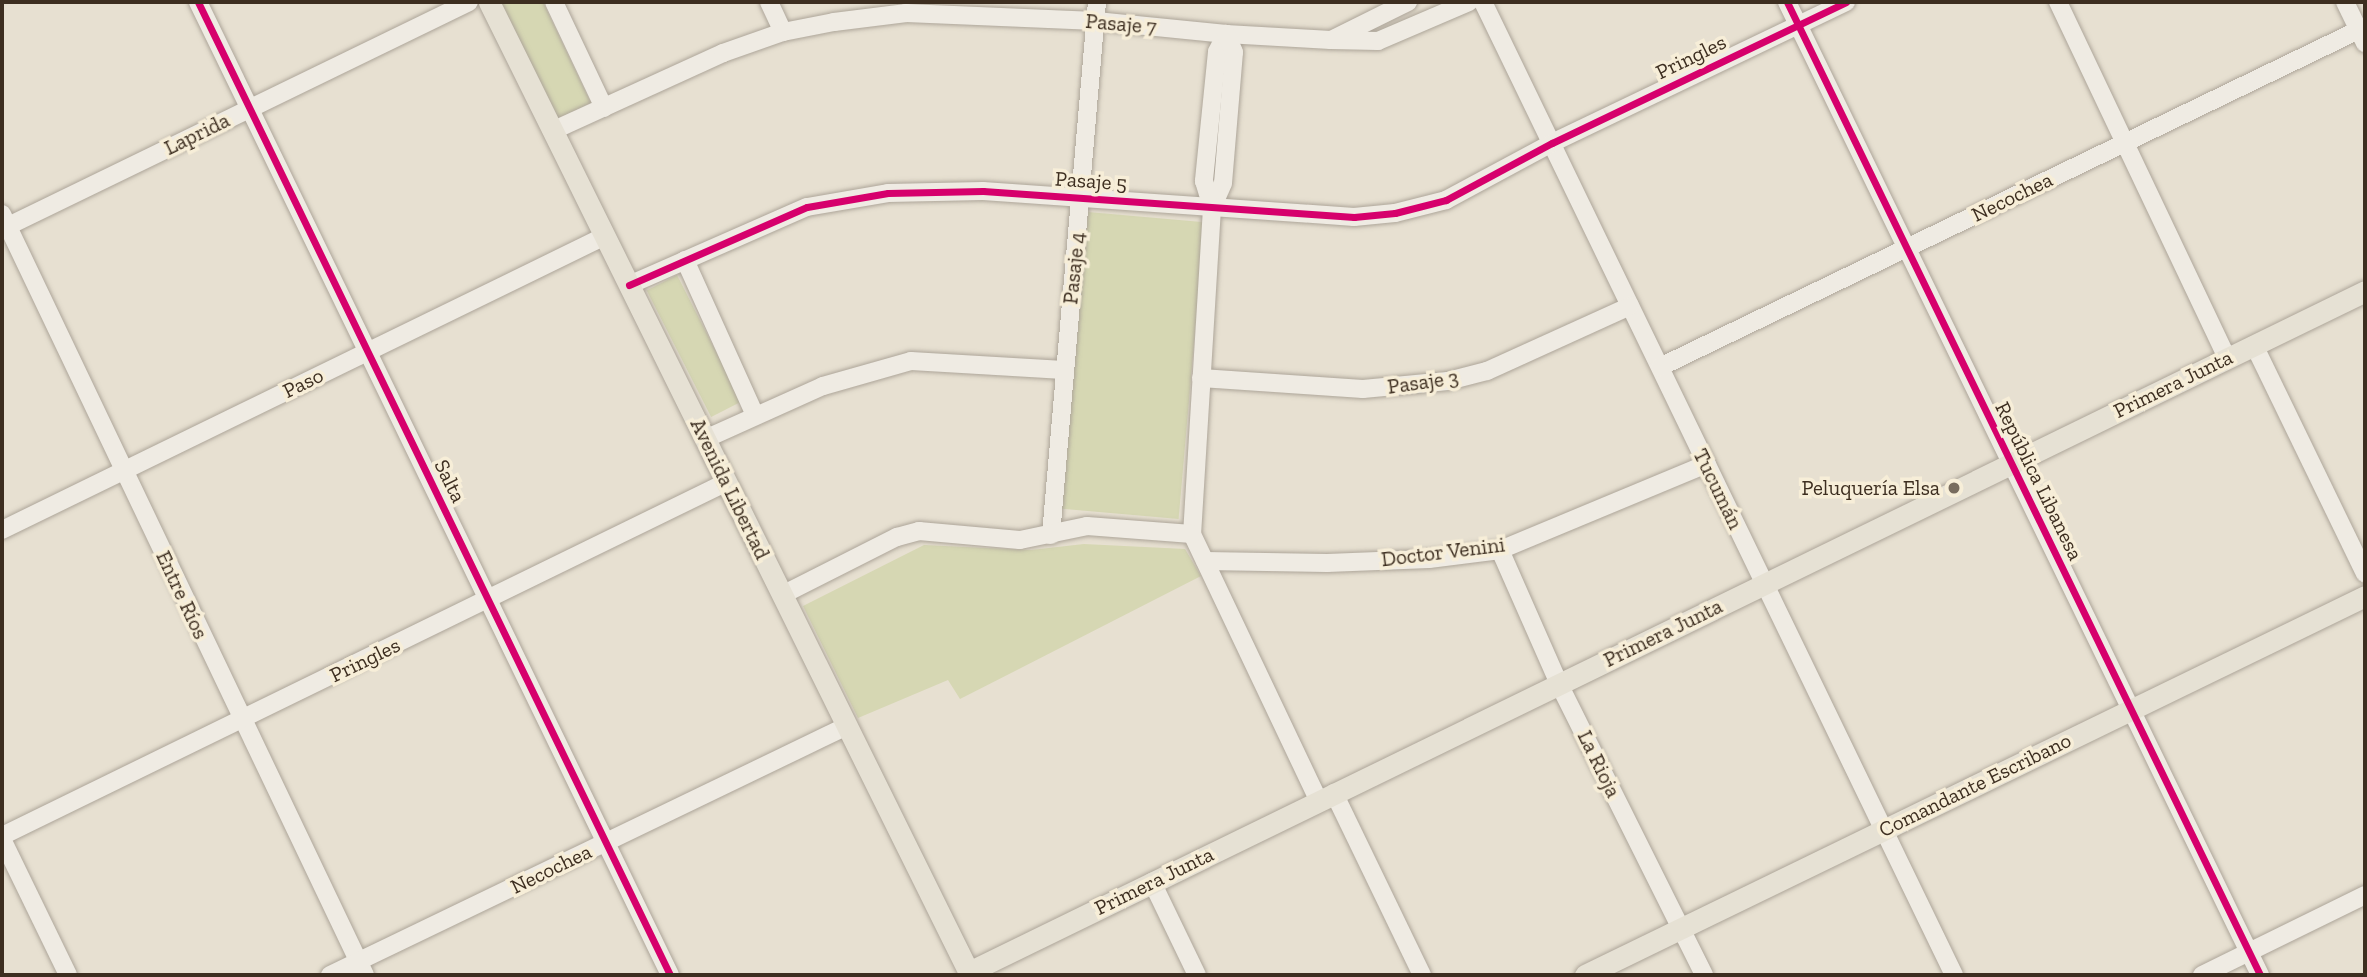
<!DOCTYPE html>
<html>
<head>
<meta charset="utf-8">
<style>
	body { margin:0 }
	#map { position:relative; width:2367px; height:977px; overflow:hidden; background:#e7e0d1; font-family:"Zilla Slab",serif }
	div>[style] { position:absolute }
	.green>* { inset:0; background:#d6d7b3; transform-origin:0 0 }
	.roads { filter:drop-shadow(0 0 2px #ada599) drop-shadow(0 0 2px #ada599) }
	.minor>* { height:18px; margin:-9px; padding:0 9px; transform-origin:9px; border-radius:9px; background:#efebe3 }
	.major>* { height:21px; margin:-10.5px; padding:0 10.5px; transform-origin:10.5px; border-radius:10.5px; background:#e6e1d4 }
	.cycleway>* { height:7px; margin:-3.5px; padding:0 3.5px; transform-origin:3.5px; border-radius:3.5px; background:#d6006c }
	.dots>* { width:19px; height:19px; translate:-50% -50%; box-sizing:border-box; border:4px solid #f7eed8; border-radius:50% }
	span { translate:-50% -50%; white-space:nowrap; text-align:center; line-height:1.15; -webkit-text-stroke:7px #f7eed8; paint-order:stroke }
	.street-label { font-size:21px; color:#3d2e20 }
	.poi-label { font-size:21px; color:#3d2e20 }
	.right { translate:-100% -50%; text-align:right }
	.frame { position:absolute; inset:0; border:4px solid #3d2e20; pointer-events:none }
</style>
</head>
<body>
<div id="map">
	<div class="green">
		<div style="clip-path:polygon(497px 2px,543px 2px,591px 103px,555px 120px)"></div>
		<div style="left:1088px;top:212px;width:117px;height:298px;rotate:5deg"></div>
		<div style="left:677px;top:275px;width:142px;height:34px;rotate:63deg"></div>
		<div style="clip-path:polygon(1084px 544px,1185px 549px,1201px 576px,960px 699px,948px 680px,858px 718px,803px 606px,924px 545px,1031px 550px)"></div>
	</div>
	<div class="roads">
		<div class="minor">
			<div style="left:198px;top:2px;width:1081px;rotate:64.12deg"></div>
			<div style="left:554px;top:2px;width:117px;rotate:64.7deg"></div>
			<div style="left:769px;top:2px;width:33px;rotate:65deg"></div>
			<div style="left:1483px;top:2px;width:1081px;rotate:64.17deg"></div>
			<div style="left:1787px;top:2px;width:1082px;rotate:64.07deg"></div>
			<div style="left:2058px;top:2px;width:394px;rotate:64.6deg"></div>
			<div style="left:2345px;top:2px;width:46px;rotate:64deg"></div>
			<div style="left:1226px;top:34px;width:20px;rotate:117deg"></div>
			<div style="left:1217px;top:52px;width:130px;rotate:95.8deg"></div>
			<div style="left:1204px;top:181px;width:28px;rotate:73deg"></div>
			<div style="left:1212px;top:208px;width:327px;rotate:93.5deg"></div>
			<div style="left:1192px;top:534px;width:296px;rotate:64.6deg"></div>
			<div style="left:1331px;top:40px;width:47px;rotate:1.2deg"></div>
			<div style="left:1378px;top:41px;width:99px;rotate:-23.2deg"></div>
			<div style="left:552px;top:131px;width:188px;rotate:-24.5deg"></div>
			<div style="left:723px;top:53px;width:64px;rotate:-19.3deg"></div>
			<div style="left:783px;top:32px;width:52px;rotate:-11.1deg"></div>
			<div style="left:834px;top:22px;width:73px;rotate:-7.1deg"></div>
			<div style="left:906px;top:13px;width:190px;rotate:2.4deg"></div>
			<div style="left:1096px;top:21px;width:131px;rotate:5.7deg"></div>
			<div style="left:1226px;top:34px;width:105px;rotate:3.3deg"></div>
			<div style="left:1331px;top:40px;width:86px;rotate:-26.3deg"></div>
			<div style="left:1212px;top:208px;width:27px;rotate:-66deg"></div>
			<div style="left:1223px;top:183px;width:131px;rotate:-85.2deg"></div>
			<div style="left:1234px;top:52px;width:20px;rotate:-114deg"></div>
			<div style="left:2px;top:214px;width:843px;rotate:64.5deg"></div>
			<div style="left:2px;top:229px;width:519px;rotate:-25.92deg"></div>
			<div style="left:685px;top:260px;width:170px;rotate:65.7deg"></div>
			<div style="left:629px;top:285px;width:194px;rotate:-23.7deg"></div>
			<div style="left:807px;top:207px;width:82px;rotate:-9.8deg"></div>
			<div style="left:888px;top:193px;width:95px;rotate:-1.2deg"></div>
			<div style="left:983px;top:191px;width:372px;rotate:4deg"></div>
			<div style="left:1354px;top:217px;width:41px;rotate:-5.6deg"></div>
			<div style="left:1395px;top:213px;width:53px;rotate:-14.3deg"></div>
			<div style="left:1446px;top:200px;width:120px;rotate:-28.3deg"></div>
			<div style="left:1552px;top:143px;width:326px;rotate:-25.6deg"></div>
			<div style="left:2254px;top:345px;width:254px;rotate:64.1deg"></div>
			<div style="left:1660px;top:367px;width:783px;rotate:-25.75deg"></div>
			<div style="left:1201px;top:378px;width:162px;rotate:3.9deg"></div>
			<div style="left:1363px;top:389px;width:85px;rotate:-5.4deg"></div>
			<div style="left:1448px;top:381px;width:40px;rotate:-14.4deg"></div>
			<div style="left:1487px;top:371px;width:157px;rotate:-24.4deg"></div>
			<div style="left:705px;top:439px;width:129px;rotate:-24.2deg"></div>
			<div style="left:823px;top:386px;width:91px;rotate:-15.9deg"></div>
			<div style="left:911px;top:361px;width:153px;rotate:3.4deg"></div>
			<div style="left:2px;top:530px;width:671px;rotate:-25.99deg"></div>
			<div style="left:1051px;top:535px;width:535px;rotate:-85.07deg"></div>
			<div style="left:1500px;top:550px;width:146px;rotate:66.2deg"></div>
			<div style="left:1559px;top:684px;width:325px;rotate:63.5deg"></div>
			<div style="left:1205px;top:561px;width:122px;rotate:0.9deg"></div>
			<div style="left:1327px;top:563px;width:102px;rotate:-2.2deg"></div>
			<div style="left:1429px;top:559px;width:72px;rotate:-7.2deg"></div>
			<div style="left:1500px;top:550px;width:224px;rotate:-22.6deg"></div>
			<div style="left:782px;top:595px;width:129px;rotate:-26.8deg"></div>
			<div style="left:897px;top:537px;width:23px;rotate:-15deg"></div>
			<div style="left:919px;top:531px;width:101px;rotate:5.1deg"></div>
			<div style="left:1020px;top:540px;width:68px;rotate:-11.8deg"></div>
			<div style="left:1087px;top:526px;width:105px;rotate:4.4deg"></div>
			<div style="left:1334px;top:793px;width:202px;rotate:64.2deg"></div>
			<div style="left:2px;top:836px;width:807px;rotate:-26.03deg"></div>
			<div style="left:2px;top:839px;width:151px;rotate:64.1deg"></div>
			<div style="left:1152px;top:882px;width:103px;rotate:64.2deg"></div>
			<div style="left:330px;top:975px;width:574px;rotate:-25.72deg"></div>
			<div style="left:2202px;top:975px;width:182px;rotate:-26.1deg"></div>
		</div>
		<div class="major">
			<div style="left:489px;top:2px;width:1085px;rotate:63.69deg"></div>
			<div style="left:969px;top:972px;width:1553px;rotate:-26deg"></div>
			<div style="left:1585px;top:975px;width:867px;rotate:-25.91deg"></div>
		</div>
	</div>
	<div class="cycleway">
		<div style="left:198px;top:2px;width:1081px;rotate:64.12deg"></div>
		<div style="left:1787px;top:2px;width:1082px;rotate:64.07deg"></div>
		<div style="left:629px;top:285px;width:194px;rotate:-23.7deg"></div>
		<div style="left:807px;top:207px;width:82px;rotate:-9.8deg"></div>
		<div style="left:888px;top:193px;width:95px;rotate:-1.2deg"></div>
		<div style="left:983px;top:191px;width:372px;rotate:4deg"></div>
		<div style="left:1354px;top:217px;width:41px;rotate:-5.6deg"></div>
		<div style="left:1395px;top:213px;width:53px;rotate:-14.3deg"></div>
		<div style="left:1446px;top:200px;width:120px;rotate:-28.3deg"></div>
		<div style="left:1552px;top:143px;width:326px;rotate:-25.6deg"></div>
	</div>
	<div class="dots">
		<div style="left:1954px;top:488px;background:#786c5e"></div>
	</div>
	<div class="street-label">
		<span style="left:1121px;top:24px;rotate:5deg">Pasaje 7</span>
		<span style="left:1691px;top:57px;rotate:-26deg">Pringles</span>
		<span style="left:197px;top:134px;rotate:-26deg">Laprida</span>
		<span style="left:1091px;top:181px;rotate:4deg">Pasaje 5</span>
		<span style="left:2012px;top:197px;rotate:-26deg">Necochea</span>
		<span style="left:1074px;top:268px;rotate:-84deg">Pasaje 4</span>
		<span style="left:1423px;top:382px;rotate:-8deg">Pasaje 3</span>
		<span style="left:303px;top:383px;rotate:-26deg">Paso</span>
		<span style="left:2173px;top:384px;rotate:-26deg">Primera Junta</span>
		<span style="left:450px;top:481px;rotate:64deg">Salta</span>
		<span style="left:2039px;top:481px;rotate:64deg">República Libanesa</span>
		<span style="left:730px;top:489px;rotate:64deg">Avenida Libertad</span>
		<span style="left:1718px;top:489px;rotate:64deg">Tucumán</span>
		<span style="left:1443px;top:552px;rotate:-7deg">Doctor Venini</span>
		<span style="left:182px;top:595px;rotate:65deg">Entre Ríos</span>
		<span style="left:1663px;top:633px;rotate:-26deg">Primera Junta</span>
		<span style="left:365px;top:660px;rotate:-26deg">Pringles</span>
		<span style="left:1599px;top:764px;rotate:64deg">La Rioja</span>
		<span style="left:1975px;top:785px;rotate:-26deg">Comandante Escribano</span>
		<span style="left:551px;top:869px;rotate:-26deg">Necochea</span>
		<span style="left:1154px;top:881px;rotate:-26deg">Primera Junta</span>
	</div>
	<div class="poi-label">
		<span class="right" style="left:1940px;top:488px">Peluquería Elsa</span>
	</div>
	<div class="frame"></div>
</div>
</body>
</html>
